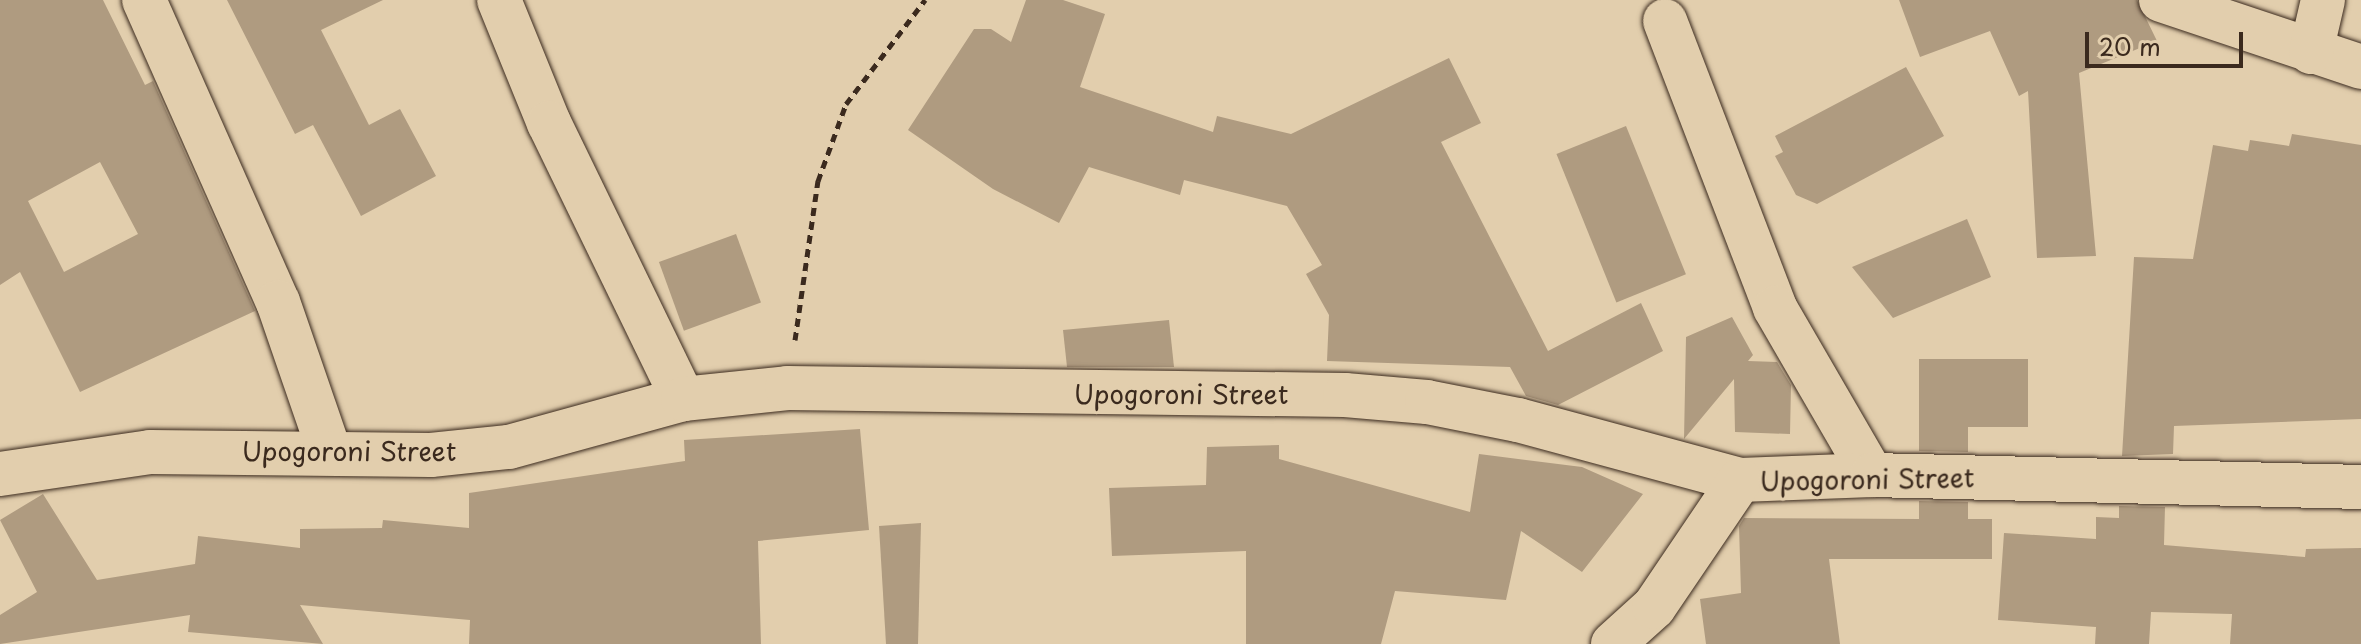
<!DOCTYPE html>
<html>
<head>
<meta charset="utf-8">
<style>
	body { margin:0 }
	#map { position:relative; width:2361px; height:644px; overflow:hidden; background:#e2cead; font-family:"Playpen Sans",sans-serif }
	div>[style] { position:absolute }
	.building>* { inset:0; background:#af9b80; transform-origin:0 0 }
	.path>* { height:5px; margin-top:-2.5px; transform-origin:0; background:repeating-linear-gradient(90deg,#3b2a1e 0 8px,transparent 0 14px) }
	.roads { filter:drop-shadow(0 0 2px #3b2a1e) drop-shadow(0 0 2px #3b2a1e) }
	.street>* { height:44px; margin:-22px; padding:0 22px; transform-origin:22px; border-radius:22px; background:#e2cead }
	span { translate:-50% -50%; white-space:nowrap; text-align:center; line-height:1.15; -webkit-text-stroke:6px #e2cead; paint-order:stroke }
	.street-label { font-size:26px; color:#3b2a1e }
	.scale { position:absolute; left:2085px; top:32px; width:158px; height:36px; box-sizing:border-box; border:4px solid #3b2a1e; border-top:0; padding-left:10px; font-size:24px; line-height:28px; white-space:nowrap; color:#3b2a1e; -webkit-text-stroke:6px #e2cead; paint-order:stroke }
</style>
</head>
<body>
<div id="map">
	<div class="building">
		<div style="clip-path:polygon(evenodd,0 0,103px 0,145px 85px,153px 81px,255px 311px,80px 392px,20px 272px,0 285px,0 0,100px 162px,138px 234px,64px 272px,28px 201px,100px 162px)"></div>
		<div style="clip-path:polygon(227px 0,383px 0,321px 30px,369px 125px,400px 109px,436px 176px,361px 216px,313px 125px,295px 134px)"></div>
		<div style="clip-path:polygon(1026px 0,1063px 0,1105px 14px,1080px 87px,1213px 132px,1217px 116px,1291px 134px,1449px 58px,1481px 123px,1441px 142px,1548px 351px,1641px 303px,1663px 351px,1558px 405px,1526px 396px,1510px 367px,1327px 361px,1329px 315px,1306px 274px,1322px 265px,1287px 206px,1184px 180px,1180px 195px,1089px 167px,1059px 223px,993px 189px,908px 130px,974px 29px,991px 29px,1011px 42px)"></div>
		<div style="clip-path:polygon(1899px 0,2137px 0,2157px 41px,2079px 73px,2096px 256px,2037px 258px,2028px 91px,2019px 96px,1990px 31px,1920px 57px)"></div>
		<div style="clip-path:polygon(1906px 67px,1944px 136px,1817px 204px,1796px 195px,1775px 156px,1783px 152px,1775px 136px)"></div>
		<div style="left:1626px;top:126px;width:160px;height:75px;rotate:68deg"></div>
		<div style="clip-path:polygon(2292px 134px,2361px 145px,2361px 419px,2174px 426px,2173px 454px,2122px 456px,2134px 257px,2193px 259px,2213px 145px,2248px 151px,2250px 140px,2289px 146px)"></div>
		<div style="clip-path:polygon(1967px 219px,1991px 277px,1893px 318px,1852px 267px)"></div>
		<div style="left:736px;top:234px;width:73px;height:82px;rotate:70deg"></div>
		<div style="clip-path:polygon(1732px 317px,1753px 355px,1748px 361px,1777px 362px,1791px 385px,1790px 434px,1735px 432px,1734px 379px,1684px 439px,1686px 337px)"></div>
		<div style="clip-path:polygon(1169px 320px,1174px 367px,1067px 367px,1063px 330px)"></div>
		<div style="clip-path:polygon(1919px 359px,2028px 359px,2028px 427px,1968px 427px,1968px 452px,1919px 451px)"></div>
		<div style="clip-path:polygon(860px 429px,869px 530px,758px 541px,761px 644px,469px 644px,470px 620px,300px 605px,323px 644px,188px 632px,190px 615px,0 644px,0 615px,37px 592px,0 520px,43px 494px,97px 580px,195px 564px,198px 536px,300px 548px,300px 529px,382px 528px,383px 520px,469px 528px,469px 493px,685px 461px,684px 440px)"></div>
		<div style="clip-path:polygon(1279px 445px,1279px 459px,1470px 512px,1479px 454px,1582px 467px,1643px 494px,1582px 572px,1521px 531px,1506px 600px,1395px 591px,1381px 644px,1246px 644px,1246px 551px,1112px 556px,1109px 488px,1206px 485px,1207px 447px)"></div>
		<div style="clip-path:polygon(1919px 501px,1968px 502px,1968px 519px,1992px 519px,1992px 559px,1829px 559px,1840px 644px,1706px 644px,1700px 599px,1741px 593px,1739px 526px,1744px 518px,1919px 519px)"></div>
		<div style="clip-path:polygon(2119px 506px,2165px 507px,2164px 545px,2305px 557px,2306px 549px,2361px 548px,2361px 644px,2230px 644px,2232px 614px,2151px 612px,2149px 644px,2095px 644px,2096px 627px,1998px 620px,2004px 533px,2096px 539px,2096px 517px,2119px 518px)"></div>
		<div style="clip-path:polygon(921px 523px,918px 644px,886px 644px,879px 526px)"></div>
	</div>
	<div class="path">
		<div style="left:795px;top:340px;width:161px;rotate:-81.8deg"></div>
		<div style="left:818px;top:181px;width:82px;rotate:-70deg"></div>
		<div style="left:846px;top:104px;width:131px;rotate:-52.8deg"></div>
	</div>
	<div class="roads">
		<div class="street">
			<div style="left:144px;top:0;width:330px;rotate:66.1deg"></div>
			<div style="left:278px;top:302px;width:157px;rotate:71deg"></div>
			<div style="left:499px;top:0;width:133px;rotate:67.9deg"></div>
			<div style="left:549px;top:123px;width:307px;rotate:64.1deg"></div>
			<div style="left:2161px;top:0;width:211px;rotate:18.5deg"></div>
			<div style="left:1665px;top:21px;width:307px;rotate:69deg"></div>
			<div style="left:1775px;top:308px;width:193px;rotate:59.9deg"></div>
			<div style="left:2311px;top:52px;width:53px;rotate:-77deg"></div>
			<div style="left:0;top:474px;width:152px;rotate:-8.3deg"></div>
			<div style="left:150px;top:452px;width:281px;rotate:0.6deg"></div>
			<div style="left:431px;top:455px;width:78px;rotate:-5.9deg"></div>
			<div style="left:509px;top:447px;width:180px;rotate:-15.4deg"></div>
			<div style="left:683px;top:399px;width:105px;rotate:-6deg"></div>
			<div style="left:787px;top:388px;width:558px;rotate:0.72deg"></div>
			<div style="left:1345px;top:395px;width:82px;rotate:4.9deg"></div>
			<div style="left:1427px;top:402px;width:93px;rotate:11.2deg"></div>
			<div style="left:1518px;top:420px;width:230px;rotate:15.1deg"></div>
			<div style="left:1740px;top:480px;width:132px;rotate:-2.2deg"></div>
			<div style="left:1872px;top:475px;width:489px;rotate:1.4deg"></div>
			<div style="left:1613px;top:644px;width:55px;rotate:-42.1deg"></div>
			<div style="left:1654px;top:607px;width:153px;rotate:-55.9deg"></div>
		</div>
	</div>
	<div class="street-label">
		<span style="left:1181px;top:394px">Upogoroni Street</span>
		<span style="left:349px;top:451px">Upogoroni Street</span>
		<span style="left:1867px;top:479px;rotate:-1deg">Upogoroni Street</span>
	</div>
	<div class="scale">20 m</div>
</div>
</body>
</html>
